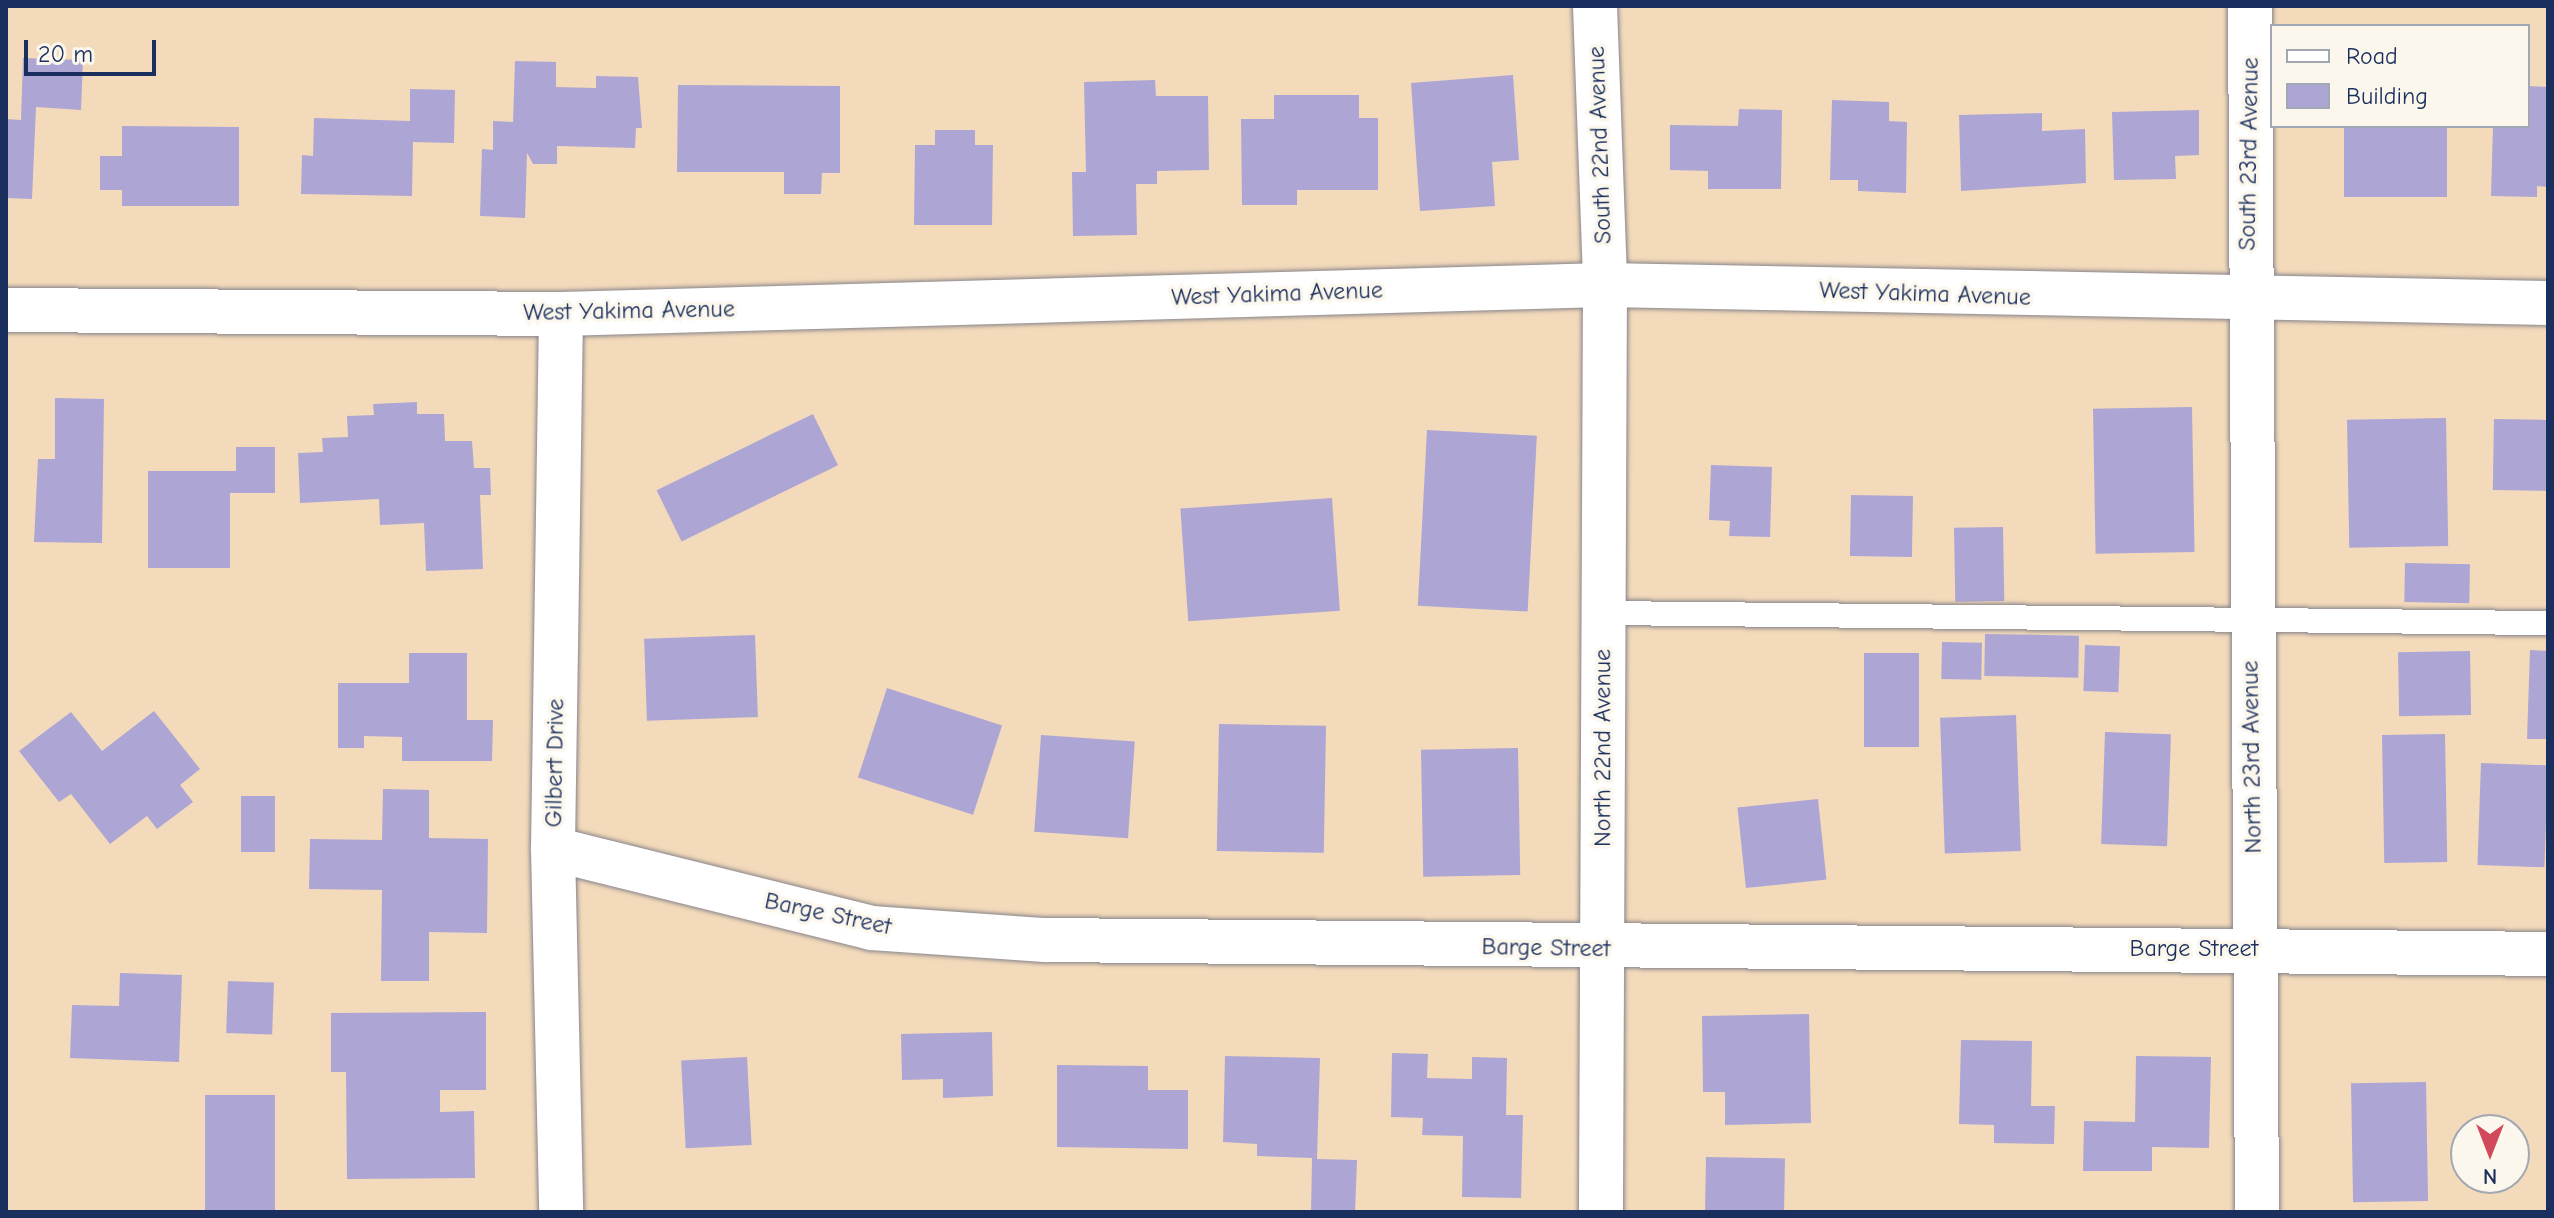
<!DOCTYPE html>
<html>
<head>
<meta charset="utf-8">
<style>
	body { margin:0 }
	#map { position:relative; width:2554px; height:1218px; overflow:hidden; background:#f3daba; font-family:"Comic Neue",sans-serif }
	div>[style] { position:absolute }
	.building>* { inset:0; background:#ada6d5; transform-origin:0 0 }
	.roads { filter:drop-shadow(0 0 2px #87848c) drop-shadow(0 0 2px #87848c) }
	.lane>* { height:24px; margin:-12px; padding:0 12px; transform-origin:12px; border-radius:12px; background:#fff }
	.street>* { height:44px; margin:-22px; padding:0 22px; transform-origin:22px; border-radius:22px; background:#fff }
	span { translate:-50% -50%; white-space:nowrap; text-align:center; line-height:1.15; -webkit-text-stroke:7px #fbf7ec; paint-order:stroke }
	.street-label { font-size:24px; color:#1b2f5e }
	.frame { position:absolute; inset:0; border:8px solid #1b2f5e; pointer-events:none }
	.legend { position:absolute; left:2270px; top:24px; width:260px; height:104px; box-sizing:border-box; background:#fbf7ec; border:2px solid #a1a7b3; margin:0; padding:10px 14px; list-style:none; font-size:24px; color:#1b2f5e }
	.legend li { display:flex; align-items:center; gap:16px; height:40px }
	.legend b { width:40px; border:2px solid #a1a7b3 }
	.north { position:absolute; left:2450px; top:1114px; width:80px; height:80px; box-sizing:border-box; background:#fbf7ec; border:2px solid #a1a7b3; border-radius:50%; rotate:180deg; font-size:22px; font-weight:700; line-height:32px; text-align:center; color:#1b2f5e }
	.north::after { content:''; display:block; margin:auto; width:28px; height:36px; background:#d1495b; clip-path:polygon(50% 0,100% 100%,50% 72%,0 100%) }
	.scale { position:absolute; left:24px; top:40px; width:132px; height:36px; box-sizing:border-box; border:4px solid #1b2f5e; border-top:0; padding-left:10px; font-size:24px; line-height:28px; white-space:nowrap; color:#1b2f5e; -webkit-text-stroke:6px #fbf7ec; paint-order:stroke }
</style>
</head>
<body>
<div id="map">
	<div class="building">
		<div style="clip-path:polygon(23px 58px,83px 60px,81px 110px,36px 107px,32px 199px,6px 198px,6px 119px,21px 120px)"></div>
		<div style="clip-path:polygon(515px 61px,556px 62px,556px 87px,596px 88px,596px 76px,638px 77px,642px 128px,636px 128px,635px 148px,557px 146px,557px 164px,533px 164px,527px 153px,525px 218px,480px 216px,482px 149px,493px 150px,493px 121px,513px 122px)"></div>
		<div style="clip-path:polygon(1513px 75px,1519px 160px,1492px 162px,1495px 206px,1420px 211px,1411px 83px)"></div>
		<div style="clip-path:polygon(1155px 80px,1156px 96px,1208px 96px,1209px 170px,1157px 171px,1157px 184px,1136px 184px,1137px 235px,1073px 236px,1072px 172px,1086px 172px,1084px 82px)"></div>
		<div style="clip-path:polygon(678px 85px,840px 86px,840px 173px,822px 173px,821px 194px,784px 194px,784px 172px,677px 172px)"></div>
		<div style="clip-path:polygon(2528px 86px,2548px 87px,2548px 187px,2537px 186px,2537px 197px,2491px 196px,2493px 126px,2528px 126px)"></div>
		<div style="clip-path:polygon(410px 89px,455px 90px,454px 143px,413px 142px,412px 196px,301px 194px,302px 155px,313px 156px,314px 118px,410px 121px)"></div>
		<div style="clip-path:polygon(1274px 95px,1359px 95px,1359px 118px,1378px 118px,1378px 190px,1297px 190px,1297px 205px,1242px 205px,1241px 119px,1274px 119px)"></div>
		<div style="clip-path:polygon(1832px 100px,1889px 102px,1889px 121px,1907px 122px,1906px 193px,1858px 191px,1858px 180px,1830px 180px)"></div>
		<div style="clip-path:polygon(1739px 109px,1782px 110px,1781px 189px,1708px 189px,1708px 171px,1670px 170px,1670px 125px,1738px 126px)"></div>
		<div style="clip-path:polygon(2199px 110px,2199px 155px,2175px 156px,2176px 179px,2114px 180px,2112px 112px)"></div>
		<div style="clip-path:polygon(2042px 113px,2042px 131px,2085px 129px,2086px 183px,1961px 191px,1959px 115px)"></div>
		<div style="clip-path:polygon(122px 126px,239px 127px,239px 206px,122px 206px,122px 190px,100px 190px,100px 156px,122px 156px)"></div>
		<div style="left:2344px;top:126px;width:103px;height:71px"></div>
		<div style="clip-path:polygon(935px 130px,975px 130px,975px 145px,993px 145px,992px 225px,914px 225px,915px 145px,935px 145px)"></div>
		<div style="clip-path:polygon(55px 398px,104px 399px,102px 543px,34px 542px,38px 459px,55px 459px)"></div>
		<div style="clip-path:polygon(417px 402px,417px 414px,444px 414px,445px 441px,472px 441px,474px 468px,490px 468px,491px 495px,480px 495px,483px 569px,426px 571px,424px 523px,380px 525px,379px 499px,300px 503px,298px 453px,323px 452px,322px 438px,348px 437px,347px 416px,374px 415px,373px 404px)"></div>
		<div style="left:2192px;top:407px;width:145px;height:99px;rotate:89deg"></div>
		<div style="left:813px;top:414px;width:57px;height:174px;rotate:64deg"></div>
		<div style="left:2446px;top:418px;width:128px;height:99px;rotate:89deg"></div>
		<div style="left:2494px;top:419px;width:54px;height:71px;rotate:1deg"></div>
		<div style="left:1427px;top:430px;width:110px;height:176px;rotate:3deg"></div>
		<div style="clip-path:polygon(236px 447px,275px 447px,275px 493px,230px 493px,230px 568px,148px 568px,148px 471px,236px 471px)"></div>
		<div style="clip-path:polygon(1711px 465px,1772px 467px,1770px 537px,1729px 536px,1730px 521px,1709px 520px)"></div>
		<div style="left:1851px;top:495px;width:62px;height:61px;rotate:1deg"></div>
		<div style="left:1332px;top:498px;width:113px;height:152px;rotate:86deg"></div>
		<div style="left:2003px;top:527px;width:74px;height:49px;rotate:89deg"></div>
		<div style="left:2405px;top:563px;width:65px;height:39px;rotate:1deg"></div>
		<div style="left:1985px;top:634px;width:94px;height:42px;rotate:1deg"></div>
		<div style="left:755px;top:635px;width:82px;height:111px;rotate:88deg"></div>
		<div style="left:1942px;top:642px;width:40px;height:37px;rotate:1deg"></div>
		<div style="left:2085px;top:645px;width:35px;height:46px;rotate:2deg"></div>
		<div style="clip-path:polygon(2530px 650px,2548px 651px,2548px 739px,2527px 739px)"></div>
		<div style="left:2470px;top:651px;width:64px;height:72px;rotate:89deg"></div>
		<div style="clip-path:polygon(409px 653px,467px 653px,467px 720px,493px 720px,492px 761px,402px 761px,402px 737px,364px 736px,364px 748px,338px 748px,338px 683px,409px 683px)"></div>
		<div style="left:1864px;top:653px;width:55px;height:94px"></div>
		<div style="left:887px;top:688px;width:121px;height:94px;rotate:18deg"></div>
		<div style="clip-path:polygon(154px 711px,200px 769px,180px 785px,193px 802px,157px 829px,147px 816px,110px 844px,71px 794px,59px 802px,19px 751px,71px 712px,102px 751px)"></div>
		<div style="left:2016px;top:715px;width:136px;height:76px;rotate:88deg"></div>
		<div style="left:1219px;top:724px;width:107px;height:127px;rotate:1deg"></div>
		<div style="left:2105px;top:732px;width:66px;height:112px;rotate:2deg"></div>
		<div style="left:2445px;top:734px;width:128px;height:63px;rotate:89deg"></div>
		<div style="left:1041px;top:735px;width:94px;height:97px;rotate:4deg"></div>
		<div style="left:1518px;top:748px;width:127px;height:97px;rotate:89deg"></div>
		<div style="left:2481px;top:763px;width:67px;height:102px;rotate:2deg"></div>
		<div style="clip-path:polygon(383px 789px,429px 790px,429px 838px,488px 839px,487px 933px,429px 932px,429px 981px,381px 981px,382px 890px,309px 889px,310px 839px,382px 840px)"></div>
		<div style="left:241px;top:796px;width:34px;height:56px"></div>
		<div style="left:1818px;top:799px;width:81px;height:81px;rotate:84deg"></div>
		<div style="clip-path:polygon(120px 973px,182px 975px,179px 1062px,70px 1058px,72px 1005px,119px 1006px)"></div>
		<div style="left:228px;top:981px;width:46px;height:52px;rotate:2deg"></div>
		<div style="clip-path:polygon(486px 1012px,486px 1090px,440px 1090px,440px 1112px,474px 1111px,475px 1178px,347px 1179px,346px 1072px,331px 1072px,331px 1013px)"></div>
		<div style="clip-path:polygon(1809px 1014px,1811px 1123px,1725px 1125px,1725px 1092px,1703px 1092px,1702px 1016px)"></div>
		<div style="clip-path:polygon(992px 1032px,993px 1096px,943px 1098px,943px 1079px,902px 1080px,901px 1034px)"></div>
		<div style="clip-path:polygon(1961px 1040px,2032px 1041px,2031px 1106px,2055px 1106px,2054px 1144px,1994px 1143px,1994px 1125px,1959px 1124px)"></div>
		<div style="clip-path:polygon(1392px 1053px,1428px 1054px,1427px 1078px,1472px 1079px,1472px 1057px,1507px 1058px,1506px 1115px,1523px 1115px,1521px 1198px,1462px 1197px,1463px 1136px,1422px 1135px,1423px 1118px,1391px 1117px)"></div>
		<div style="clip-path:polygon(1225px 1056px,1320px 1058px,1317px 1159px,1357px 1160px,1355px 1212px,1311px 1212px,1312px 1158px,1257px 1156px,1257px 1144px,1223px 1142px)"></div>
		<div style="clip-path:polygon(2136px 1056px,2211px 1057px,2209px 1148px,2152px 1147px,2152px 1171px,2083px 1171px,2084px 1121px,2135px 1122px)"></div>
		<div style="left:747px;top:1057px;width:88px;height:66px;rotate:87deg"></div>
		<div style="clip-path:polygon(1057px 1065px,1148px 1066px,1148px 1090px,1188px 1090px,1188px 1149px,1057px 1147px)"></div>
		<div style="left:2426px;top:1082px;width:119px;height:75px;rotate:89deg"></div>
		<div style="left:205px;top:1095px;width:70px;height:117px"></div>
		<div style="left:1706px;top:1157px;width:79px;height:55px;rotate:1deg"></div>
	</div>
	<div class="roads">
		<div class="lane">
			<div style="left:1603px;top:613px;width:945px;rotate:0.61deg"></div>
		</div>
		<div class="street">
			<div style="left:1595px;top:6px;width:279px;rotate:87.9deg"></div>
			<div style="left:1605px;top:285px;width:927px;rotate:90.25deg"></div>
			<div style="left:2250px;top:6px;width:1206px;rotate:89.67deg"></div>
			<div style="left:6px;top:310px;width:555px;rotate:0.41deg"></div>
			<div style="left:561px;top:314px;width:1044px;rotate:-1.59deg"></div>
			<div style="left:1605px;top:285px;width:943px;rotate:1.09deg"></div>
			<div style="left:561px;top:314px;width:535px;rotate:90.86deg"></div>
			<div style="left:553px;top:849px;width:363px;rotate:88.7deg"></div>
			<div style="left:553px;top:849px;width:329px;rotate:13.9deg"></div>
			<div style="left:872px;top:928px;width:173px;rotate:4deg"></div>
			<div style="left:1045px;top:940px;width:1503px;rotate:0.53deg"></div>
		</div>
	</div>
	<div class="street-label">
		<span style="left:1600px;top:145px;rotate:-92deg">South 22nd Avenue</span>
		<span style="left:2249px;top:154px;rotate:-89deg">South 23rd Avenue</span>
		<span style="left:1277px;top:294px;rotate:-2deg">West Yakima Avenue</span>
		<span style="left:1925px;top:294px;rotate:2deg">West Yakima Avenue</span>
		<span style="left:629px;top:311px;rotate:-1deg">West Yakima Avenue</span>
		<span style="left:1603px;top:748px;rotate:-90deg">North 22nd Avenue</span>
		<span style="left:2252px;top:757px;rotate:-91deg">North 23rd Avenue</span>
		<span style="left:555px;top:763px;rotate:-89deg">Gilbert Drive</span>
		<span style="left:828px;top:914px;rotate:12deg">Barge Street</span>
		<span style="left:1546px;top:948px;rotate:1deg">Barge Street</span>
		<span style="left:2194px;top:949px">Barge Street</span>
	</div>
	<div class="frame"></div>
	<ul class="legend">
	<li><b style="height:10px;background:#fff"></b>Road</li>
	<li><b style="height:22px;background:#ada6d5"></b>Building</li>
	</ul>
	<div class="north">N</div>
	<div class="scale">20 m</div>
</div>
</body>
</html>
